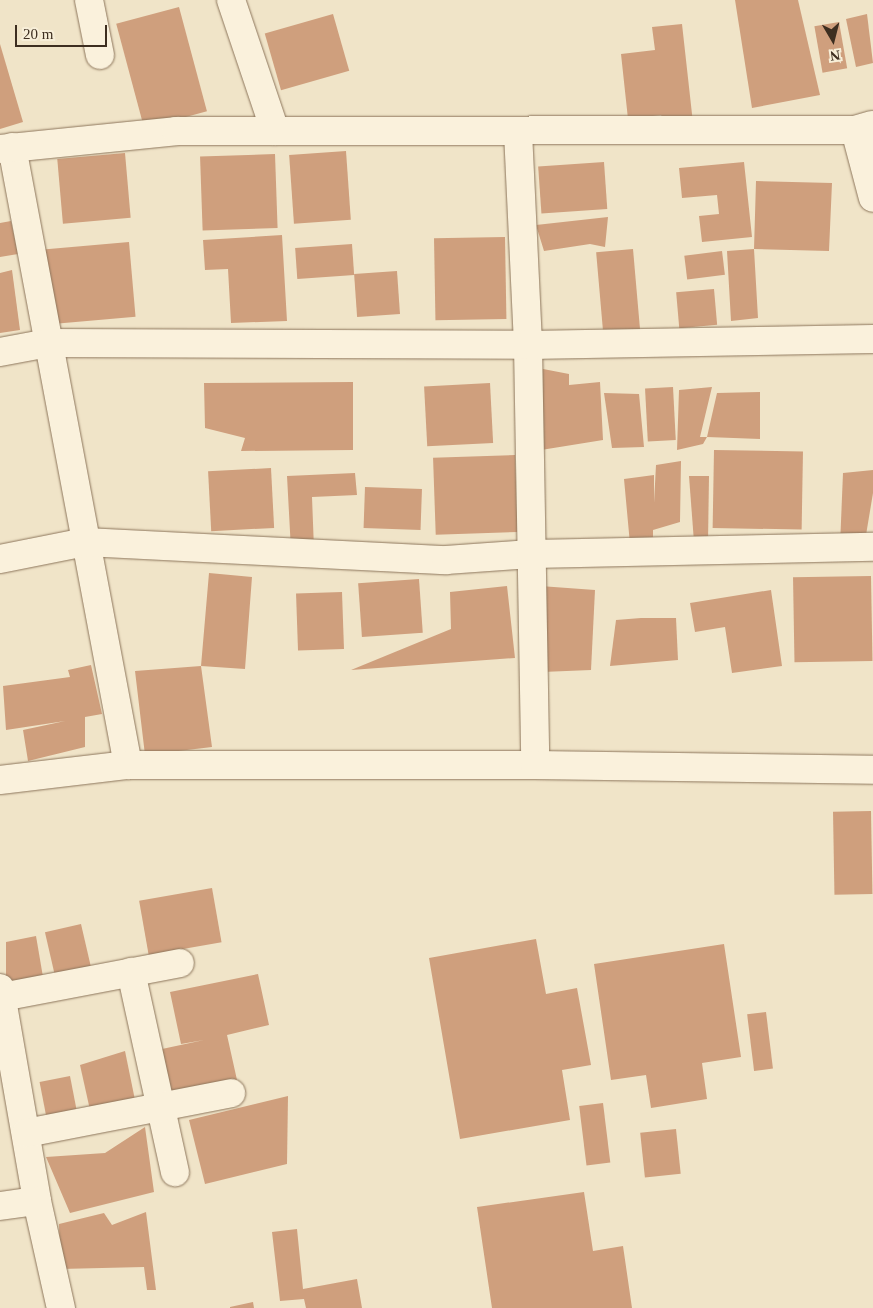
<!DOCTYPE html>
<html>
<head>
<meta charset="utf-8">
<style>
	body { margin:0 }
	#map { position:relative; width:873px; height:1308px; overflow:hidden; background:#f0e4c8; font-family:"Times New Roman",serif }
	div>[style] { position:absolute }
	.building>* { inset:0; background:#cf9f7d; transform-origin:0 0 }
	.roads { filter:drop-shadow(0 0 1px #8d765c) drop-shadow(0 0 1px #8d765c) }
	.minor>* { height:28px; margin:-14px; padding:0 14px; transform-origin:14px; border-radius:14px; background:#faf1dc }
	span { translate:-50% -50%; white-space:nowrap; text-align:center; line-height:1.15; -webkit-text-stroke:4.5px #f7eed8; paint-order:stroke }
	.north { position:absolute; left:808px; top:15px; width:50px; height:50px; -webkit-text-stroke:4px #f7eed8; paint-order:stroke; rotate:172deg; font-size:14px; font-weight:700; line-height:20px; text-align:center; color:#3d2e20 }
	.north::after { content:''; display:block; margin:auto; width:18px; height:22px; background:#3d2e20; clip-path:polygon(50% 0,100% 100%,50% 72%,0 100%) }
	.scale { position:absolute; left:15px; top:25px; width:92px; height:22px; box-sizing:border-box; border:2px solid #3d2e20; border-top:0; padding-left:6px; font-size:15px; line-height:18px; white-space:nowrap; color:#3d2e20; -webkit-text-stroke:4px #f7eed8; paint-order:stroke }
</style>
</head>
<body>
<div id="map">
	<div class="building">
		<div style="clip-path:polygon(735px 0,798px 0,820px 95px,752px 108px)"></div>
		<div style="left:179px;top:7px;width:108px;height:65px;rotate:75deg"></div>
		<div style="left:333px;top:14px;width:59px;height:71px;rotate:74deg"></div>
		<div style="clip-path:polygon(867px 14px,873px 63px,856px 67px,846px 19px)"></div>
		<div style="left:839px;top:22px;width:47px;height:25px;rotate:80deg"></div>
		<div style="clip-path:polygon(682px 24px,693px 123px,668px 126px,661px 115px,628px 119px,621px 54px,655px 50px,652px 27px)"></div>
		<div style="clip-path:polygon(0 44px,23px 122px,0 129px)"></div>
		<div style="left:346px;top:151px;width:69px;height:57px;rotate:86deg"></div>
		<div style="left:125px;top:153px;width:65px;height:68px;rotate:85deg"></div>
		<div style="left:275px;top:154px;width:74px;height:75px;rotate:88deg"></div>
		<div style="left:604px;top:162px;width:47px;height:66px;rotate:86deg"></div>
		<div style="clip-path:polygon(744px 162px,752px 237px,702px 242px,699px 216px,719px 214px,717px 195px,682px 198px,679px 168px)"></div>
		<div style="clip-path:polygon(756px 181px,832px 183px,829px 251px,754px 249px,758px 318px,731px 321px,727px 251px,754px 249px)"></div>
		<div style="clip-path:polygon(608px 217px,605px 247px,590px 244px,544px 251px,536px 225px)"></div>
		<div style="clip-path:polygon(11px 221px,18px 254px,0 257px,0 223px)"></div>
		<div style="clip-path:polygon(282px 235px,287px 321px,231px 323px,228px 269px,205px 270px,203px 240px)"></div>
		<div style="left:505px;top:237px;width:82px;height:71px;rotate:89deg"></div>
		<div style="left:129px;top:242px;width:75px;height:86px;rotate:85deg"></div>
		<div style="left:352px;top:244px;width:31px;height:57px;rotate:86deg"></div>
		<div style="left:633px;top:249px;width:84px;height:37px;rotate:85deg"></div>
		<div style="left:722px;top:251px;width:24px;height:38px;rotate:83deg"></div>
		<div style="clip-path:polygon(12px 270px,20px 330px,0 333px,0 273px)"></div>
		<div style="left:397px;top:271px;width:43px;height:43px;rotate:86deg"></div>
		<div style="left:714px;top:289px;width:36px;height:38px;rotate:85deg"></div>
		<div style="clip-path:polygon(538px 368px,569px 374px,569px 385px,600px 382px,603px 440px,541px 450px)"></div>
		<div style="clip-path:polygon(353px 382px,353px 450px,241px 451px,245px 438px,205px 428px,204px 383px)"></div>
		<div style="left:490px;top:383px;width:60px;height:66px;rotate:87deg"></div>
		<div style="left:673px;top:387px;width:53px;height:28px;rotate:87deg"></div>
		<div style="clip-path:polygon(712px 387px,700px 437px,707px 437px,703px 444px,677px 450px,679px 390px)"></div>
		<div style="clip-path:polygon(760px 392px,760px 439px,707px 437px,717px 393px)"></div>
		<div style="clip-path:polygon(604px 393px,639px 394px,644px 447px,612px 448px)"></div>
		<div style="left:714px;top:450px;width:89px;height:78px;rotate:1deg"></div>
		<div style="left:515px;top:455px;width:77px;height:82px;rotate:88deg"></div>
		<div style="clip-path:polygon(681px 461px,680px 522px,653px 530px,653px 538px,630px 544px,624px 479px,654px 475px,654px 503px,656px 465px)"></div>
		<div style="left:271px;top:468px;width:60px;height:63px;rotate:87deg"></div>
		<div style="clip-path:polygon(873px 470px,873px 493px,865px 541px,840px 546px,843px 473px)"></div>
		<div style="clip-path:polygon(355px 473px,357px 495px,312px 497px,314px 549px,291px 550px,287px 476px)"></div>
		<div style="clip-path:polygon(689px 476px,709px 476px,708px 542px,694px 542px)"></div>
		<div style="left:365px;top:487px;width:57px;height:41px;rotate:2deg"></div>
		<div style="clip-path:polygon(209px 573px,252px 577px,245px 669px,201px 666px,212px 747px,145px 755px,135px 671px,201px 666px)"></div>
		<div style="left:871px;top:576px;width:85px;height:78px;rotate:89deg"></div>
		<div style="left:419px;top:579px;width:54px;height:61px;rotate:86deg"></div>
		<div style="clip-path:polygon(507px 586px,515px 658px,351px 670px,451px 629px,450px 592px)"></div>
		<div style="clip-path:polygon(540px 586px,595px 590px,591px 670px,542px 672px)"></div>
		<div style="clip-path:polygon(771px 590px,782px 666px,732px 673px,725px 627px,695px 632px,690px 603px)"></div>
		<div style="left:342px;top:592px;width:57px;height:46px;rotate:88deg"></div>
		<div style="clip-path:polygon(641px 618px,676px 618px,678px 660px,610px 666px,616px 620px)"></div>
		<div style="clip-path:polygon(91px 665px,102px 714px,85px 717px,85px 747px,28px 761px,23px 730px,65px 721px,6px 730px,3px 686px,70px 677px,68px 670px)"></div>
		<div style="left:871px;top:811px;width:83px;height:38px;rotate:89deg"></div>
		<div style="left:212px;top:888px;width:55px;height:74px;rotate:80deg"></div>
		<div style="left:81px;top:924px;width:46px;height:37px;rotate:77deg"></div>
		<div style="clip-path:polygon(36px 936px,43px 977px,6px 987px,6px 942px)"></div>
		<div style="clip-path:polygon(536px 939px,546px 994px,577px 988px,591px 1065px,562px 1070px,570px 1120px,460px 1139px,429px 958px)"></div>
		<div style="clip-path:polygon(724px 944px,741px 1057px,702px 1063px,707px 1099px,651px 1108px,646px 1075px,611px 1080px,594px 964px)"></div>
		<div style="clip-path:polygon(258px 974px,269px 1025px,227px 1035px,237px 1080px,172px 1094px,162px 1049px,204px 1040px,181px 1044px,170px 992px)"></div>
		<div style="left:766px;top:1012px;width:57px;height:19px;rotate:83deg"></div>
		<div style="clip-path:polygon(125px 1051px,136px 1105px,90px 1110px,80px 1065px)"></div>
		<div style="left:70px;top:1076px;width:42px;height:31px;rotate:79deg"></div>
		<div style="clip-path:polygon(288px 1096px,287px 1164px,205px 1184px,189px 1120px)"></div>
		<div style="left:603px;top:1103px;width:60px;height:24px;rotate:83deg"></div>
		<div style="clip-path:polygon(145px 1127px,154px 1192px,70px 1213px,46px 1157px,105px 1153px)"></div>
		<div style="left:676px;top:1129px;width:45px;height:36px;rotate:84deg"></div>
		<div style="clip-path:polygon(584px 1192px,593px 1251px,623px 1246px,632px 1308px,492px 1308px,477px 1207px)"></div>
		<div style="clip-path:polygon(146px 1212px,156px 1290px,147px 1290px,144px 1267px,60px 1269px,59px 1224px,104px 1213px,112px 1225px)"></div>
		<div style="clip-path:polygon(297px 1229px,303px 1289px,357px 1279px,362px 1308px,306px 1308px,304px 1299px,280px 1301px,272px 1232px)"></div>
		<div style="clip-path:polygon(253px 1302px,254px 1308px,230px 1308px,230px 1307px)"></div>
	</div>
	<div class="roads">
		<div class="minor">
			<div style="left:89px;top:0;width:56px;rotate:78.7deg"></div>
			<div style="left:231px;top:0;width:138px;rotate:71.4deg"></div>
			<div style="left:872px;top:125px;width:18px;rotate:164deg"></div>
			<div style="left:855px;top:130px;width:70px;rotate:75.2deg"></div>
			<div style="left:518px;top:132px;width:213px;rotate:87.3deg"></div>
			<div style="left:528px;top:345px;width:420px;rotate:89deg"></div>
			<div style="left:12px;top:147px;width:629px;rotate:79.37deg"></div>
			<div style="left:128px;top:765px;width:407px"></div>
			<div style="left:535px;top:765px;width:338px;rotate:0.8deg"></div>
			<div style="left:0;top:149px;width:177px;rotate:-5.8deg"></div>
			<div style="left:176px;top:131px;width:697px;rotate:-0.08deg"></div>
			<div style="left:0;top:352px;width:49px;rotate:-10.6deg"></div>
			<div style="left:48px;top:343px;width:480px;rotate:0.2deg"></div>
			<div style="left:528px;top:345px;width:345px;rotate:-1deg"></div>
			<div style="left:0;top:559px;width:87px;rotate:-11.3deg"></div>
			<div style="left:85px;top:542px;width:361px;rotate:2.9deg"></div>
			<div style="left:446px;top:560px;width:85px;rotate:-4deg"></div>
			<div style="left:531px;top:554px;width:342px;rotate:-1.2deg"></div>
			<div style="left:0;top:780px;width:129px;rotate:-6.7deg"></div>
			<div style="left:131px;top:972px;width:205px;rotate:77.6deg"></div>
			<div style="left:0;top:988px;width:216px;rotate:80.1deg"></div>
			<div style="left:2px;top:997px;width:181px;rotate:-10.8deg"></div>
			<div style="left:26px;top:1133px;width:209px;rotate:-11deg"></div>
			<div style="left:0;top:1206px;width:37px;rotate:-8deg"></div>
			<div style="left:37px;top:1201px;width:110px;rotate:77.4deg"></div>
		</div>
	</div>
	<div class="north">N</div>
	<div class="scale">20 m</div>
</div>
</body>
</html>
